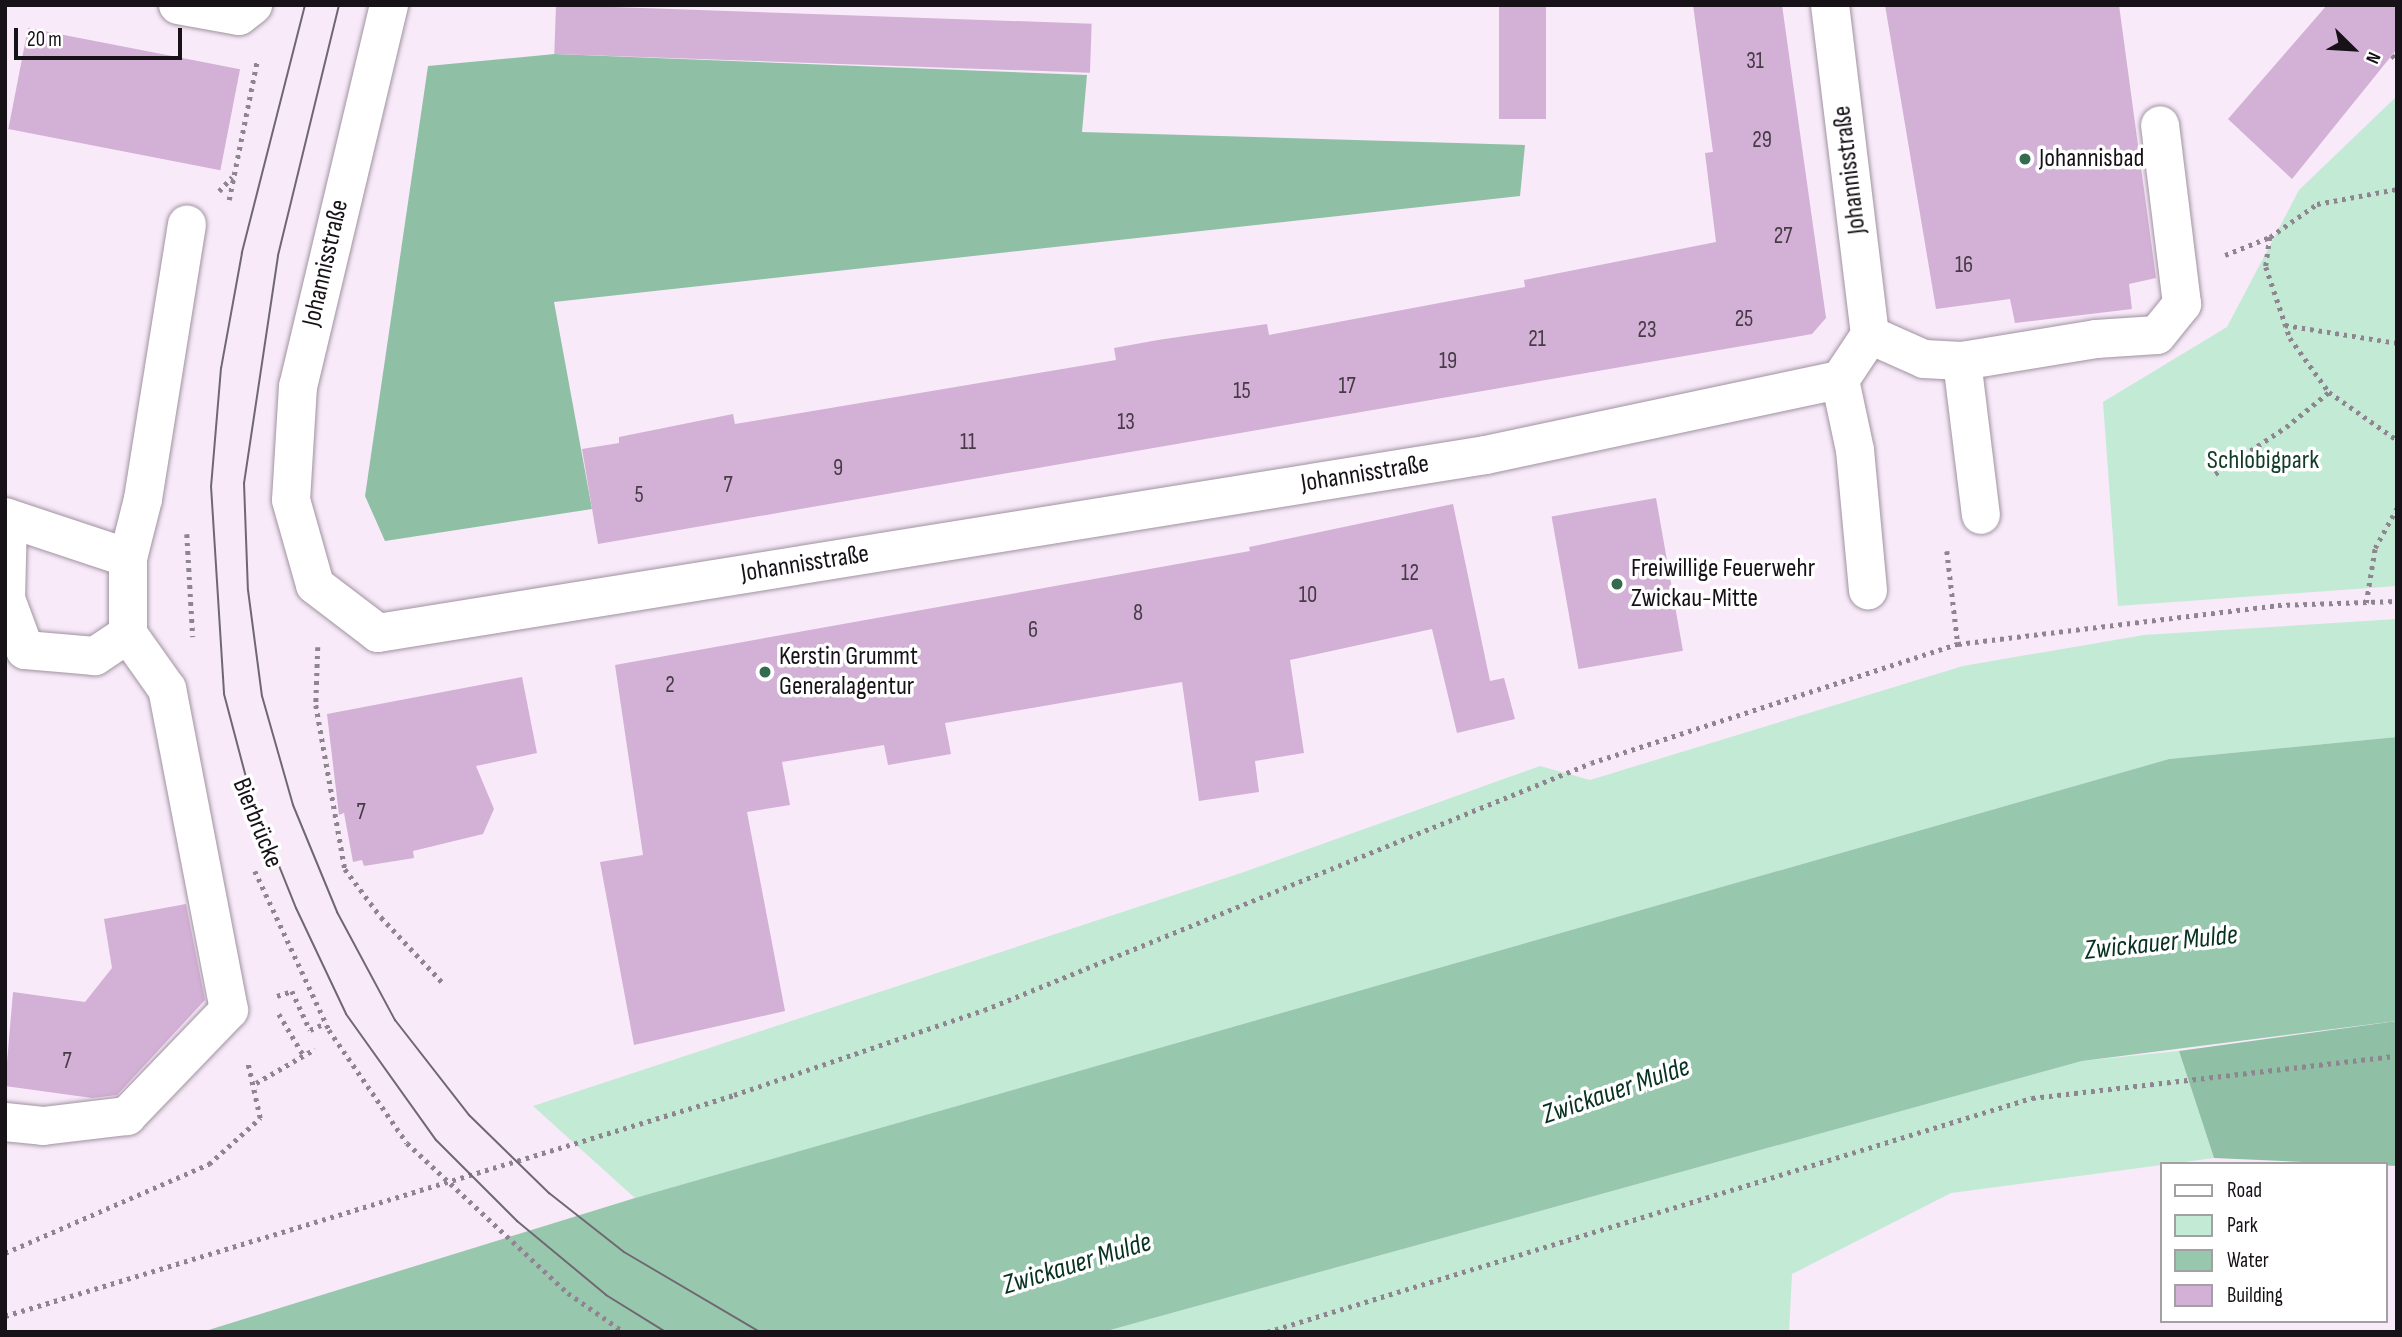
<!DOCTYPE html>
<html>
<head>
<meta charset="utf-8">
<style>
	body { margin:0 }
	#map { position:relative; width:2402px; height:1337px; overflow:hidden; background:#f8eaf9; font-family:"Sofia Sans Condensed",sans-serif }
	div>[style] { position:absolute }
	.green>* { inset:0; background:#c2ead4 }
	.forest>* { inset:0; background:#8fc0a6 }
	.water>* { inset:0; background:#97c8ae }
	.building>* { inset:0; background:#d3b0d5; transform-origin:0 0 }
	.path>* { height:4.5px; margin-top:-2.25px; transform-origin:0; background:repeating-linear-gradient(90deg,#8f8590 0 3.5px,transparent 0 8.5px) }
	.roads { filter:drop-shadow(0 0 2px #a093a0) drop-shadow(0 0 2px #a093a0) }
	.minor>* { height:38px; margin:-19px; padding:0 19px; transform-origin:19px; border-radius:19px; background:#fff }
	.tram>* { height:2px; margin:-1px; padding:0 1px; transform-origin:1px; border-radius:1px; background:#706871 }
	.path-bridge>* { height:4.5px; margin-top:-2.25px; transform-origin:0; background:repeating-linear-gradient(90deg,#8f8590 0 3.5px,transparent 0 8.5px) }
	.dots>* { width:19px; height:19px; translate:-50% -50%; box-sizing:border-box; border:4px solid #fff; border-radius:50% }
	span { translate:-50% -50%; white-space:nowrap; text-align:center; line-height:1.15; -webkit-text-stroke:7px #fff; paint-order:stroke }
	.number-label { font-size:23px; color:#463a46 }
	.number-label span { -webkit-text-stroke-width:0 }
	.poi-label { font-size:26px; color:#171217 }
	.left { translate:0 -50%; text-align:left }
	.street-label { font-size:26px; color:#171217 }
	.park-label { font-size:26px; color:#123b28 }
	.water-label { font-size:28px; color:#073120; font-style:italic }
	.frame { position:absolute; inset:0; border:7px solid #171217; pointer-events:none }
	.legend { position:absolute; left:2160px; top:1162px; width:228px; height:161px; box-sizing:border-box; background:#fff; border:2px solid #a2a0a2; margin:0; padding:9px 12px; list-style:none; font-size:21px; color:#171217 }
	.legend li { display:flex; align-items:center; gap:14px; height:35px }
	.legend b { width:35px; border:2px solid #a2a0a2 }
	.north { position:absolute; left:2318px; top:14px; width:70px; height:70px; -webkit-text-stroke:5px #fff; paint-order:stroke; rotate:114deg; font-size:19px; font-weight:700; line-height:28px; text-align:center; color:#171217 }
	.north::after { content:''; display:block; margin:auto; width:24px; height:32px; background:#171217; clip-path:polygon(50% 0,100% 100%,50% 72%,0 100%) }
	.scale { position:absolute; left:14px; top:28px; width:168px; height:32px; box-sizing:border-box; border:4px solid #171217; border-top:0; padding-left:9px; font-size:21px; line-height:24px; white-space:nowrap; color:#171217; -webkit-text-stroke:5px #fff; paint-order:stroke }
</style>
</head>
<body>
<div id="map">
	<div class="green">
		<div style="clip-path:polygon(2397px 96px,2397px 586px,2118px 606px,2103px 402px,2227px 327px,2299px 190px)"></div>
		<div style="clip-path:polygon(2397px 619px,2397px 737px,2169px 759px,635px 1198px,533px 1106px,1244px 872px,1540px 766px,1590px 780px,1963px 666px,2144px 635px)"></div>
		<div style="clip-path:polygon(2179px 1051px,2214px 1158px,1951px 1193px,1792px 1274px,1789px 1332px,1103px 1332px,2082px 1061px)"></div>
	</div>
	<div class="forest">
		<div style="clip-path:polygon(555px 54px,1087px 75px,1082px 132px,1525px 145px,1520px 196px,554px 302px,592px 509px,385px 541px,365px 496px,428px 66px)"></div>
		<div style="clip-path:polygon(2397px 1021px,2397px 1166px,2214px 1158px,2179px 1051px)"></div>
	</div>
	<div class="water">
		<div style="clip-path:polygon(2397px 737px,2397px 1021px,2082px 1061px,1103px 1332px,202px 1332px,635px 1198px,2169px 759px)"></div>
	</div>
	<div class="building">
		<div style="left:556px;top:5px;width:536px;height:49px;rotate:2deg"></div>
		<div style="left:1499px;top:5px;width:47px;height:114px"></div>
		<div style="clip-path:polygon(1693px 5px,1782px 5px,1826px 318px,1812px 334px,598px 544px,582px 449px,619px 443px,619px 437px,733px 414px,735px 424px,1116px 360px,1114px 348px,1158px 340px,1267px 324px,1269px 335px,1525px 287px,1524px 280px,1716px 242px,1705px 153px,1713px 152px)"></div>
		<div style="clip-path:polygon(1885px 5px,2119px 5px,2156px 278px,2129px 284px,2132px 309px,2015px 323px,2010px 299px,1936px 309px)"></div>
		<div style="clip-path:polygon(2327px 5px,2397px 5px,2397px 49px,2292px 179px,2228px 119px)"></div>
		<div style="left:28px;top:28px;width:216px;height:103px;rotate:11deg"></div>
		<div style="left:1656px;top:498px;width:155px;height:106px;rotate:80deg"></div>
		<div style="clip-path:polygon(1453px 504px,1490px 681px,1504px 678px,1515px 719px,1457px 733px,1432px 629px,1290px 660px,1304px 753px,1255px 761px,1259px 792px,1199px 801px,1182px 682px,945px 723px,951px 754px,888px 765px,884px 745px,782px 762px,790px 805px,747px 812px,785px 1011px,634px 1045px,600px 862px,643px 855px,615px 665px,1250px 551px,1249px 547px)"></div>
		<div style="clip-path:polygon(522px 677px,537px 753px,476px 766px,494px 809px,483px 834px,413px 851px,414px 858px,364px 866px,362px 860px,353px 862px,344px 813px,339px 815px,327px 714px)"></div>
		<div style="clip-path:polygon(186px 904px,205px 1000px,117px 1095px,92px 1098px,5px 1086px,13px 992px,85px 1002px,112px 968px,104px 919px)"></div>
	</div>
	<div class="path">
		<div style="left:2392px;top:55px;width:7px;rotate:45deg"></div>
		<div style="left:219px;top:191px;width:19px;rotate:-47deg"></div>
		<div style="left:229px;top:200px;width:142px;rotate:-78.6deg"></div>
		<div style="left:2270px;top:237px;width:30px;rotate:98deg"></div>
		<div style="left:2266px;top:267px;width:75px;rotate:71.3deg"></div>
		<div style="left:2290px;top:338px;width:67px;rotate:54.2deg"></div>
		<div style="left:2329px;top:392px;width:83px;rotate:35.2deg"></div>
		<div style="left:2225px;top:255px;width:48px;rotate:-21.8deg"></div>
		<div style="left:2270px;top:237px;width:57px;rotate:-35.1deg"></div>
		<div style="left:2317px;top:204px;width:81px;rotate:-10.6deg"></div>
		<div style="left:2285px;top:325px;width:113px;rotate:9.1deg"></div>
		<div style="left:2215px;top:474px;width:85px;rotate:-33.5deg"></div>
		<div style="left:2286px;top:427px;width:55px;rotate:-39.1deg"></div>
		<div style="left:187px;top:534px;width:103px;rotate:86.7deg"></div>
		<div style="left:1947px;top:551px;width:94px;rotate:83.3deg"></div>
		<div style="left:2366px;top:603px;width:56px;rotate:-80.7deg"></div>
		<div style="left:2375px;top:548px;width:46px;rotate:-61.2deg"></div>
		<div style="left:318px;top:647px;width:58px;rotate:92deg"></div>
		<div style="left:316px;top:705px;width:167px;rotate:80deg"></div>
		<div style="left:345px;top:869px;width:60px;rotate:53.1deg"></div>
		<div style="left:381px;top:917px;width:91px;rotate:46.8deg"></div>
		<div style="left:255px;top:871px;width:175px;rotate:65deg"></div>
		<div style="left:277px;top:996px;width:16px;rotate:-18deg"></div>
		<div style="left:292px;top:991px;width:43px;rotate:65.2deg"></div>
		<div style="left:310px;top:1030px;width:17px;rotate:-24deg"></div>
		<div style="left:279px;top:1014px;width:49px;rotate:59.2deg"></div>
		<div style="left:256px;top:1083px;width:68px;rotate:-30deg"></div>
		<div style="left:5px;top:1253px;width:223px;rotate:-23.6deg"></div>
		<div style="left:209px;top:1164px;width:69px;rotate:-42deg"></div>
		<div style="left:260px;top:1118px;width:59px;rotate:-102.6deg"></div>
		<div style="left:5px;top:1316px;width:762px;rotate:-16.86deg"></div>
		<div style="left:734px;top:1095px;width:264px;rotate:-18.8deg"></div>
		<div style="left:984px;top:1010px;width:655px;rotate:-22.14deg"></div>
		<div style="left:1591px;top:763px;width:386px;rotate:-18deg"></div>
		<div style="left:1958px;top:644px;width:322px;rotate:-6.9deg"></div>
		<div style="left:2278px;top:605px;width:119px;rotate:-1.9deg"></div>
		<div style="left:1267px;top:1332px;width:800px;rotate:-17.01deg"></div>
		<div style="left:2032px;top:1098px;width:367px;rotate:-6.6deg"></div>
	</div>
	<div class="roads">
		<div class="minor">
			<div style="left:178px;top:5px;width:62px;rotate:10.2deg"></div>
			<div style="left:239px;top:16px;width:18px;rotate:-38deg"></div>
			<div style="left:389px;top:5px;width:392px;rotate:103.4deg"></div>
			<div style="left:298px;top:386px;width:114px;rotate:93.5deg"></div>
			<div style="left:291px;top:500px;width:88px;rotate:74.2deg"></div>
			<div style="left:315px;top:585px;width:79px;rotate:37.3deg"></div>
			<div style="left:378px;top:633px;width:1122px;rotate:-9.13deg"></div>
			<div style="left:1486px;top:455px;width:362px;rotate:-12deg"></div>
			<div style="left:1840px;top:380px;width:54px;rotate:-56.3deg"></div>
			<div style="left:1870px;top:335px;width:332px;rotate:-96.9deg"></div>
			<div style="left:1870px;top:335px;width:59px;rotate:24deg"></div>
			<div style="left:1924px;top:359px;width:38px;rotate:3deg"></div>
			<div style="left:1962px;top:361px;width:136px;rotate:-9.3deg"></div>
			<div style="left:2096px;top:339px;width:61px;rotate:-3.8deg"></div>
			<div style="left:2157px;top:335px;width:40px;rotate:-51deg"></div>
			<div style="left:2182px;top:304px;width:180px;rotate:-97deg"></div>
			<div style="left:1962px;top:361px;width:155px;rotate:83deg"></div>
			<div style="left:1840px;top:380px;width:72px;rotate:77.9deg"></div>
			<div style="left:1855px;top:450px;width:141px;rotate:84.7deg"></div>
			<div style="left:5px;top:517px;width:130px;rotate:18.4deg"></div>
			<div style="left:128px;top:558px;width:76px;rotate:90deg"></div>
			<div style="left:128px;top:634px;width:40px;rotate:146deg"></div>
			<div style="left:95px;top:656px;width:70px;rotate:-175.1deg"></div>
			<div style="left:25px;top:650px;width:54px;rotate:-110.4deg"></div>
			<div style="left:6px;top:599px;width:81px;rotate:-88.6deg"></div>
			<div style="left:128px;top:558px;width:61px;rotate:-75.7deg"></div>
			<div style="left:143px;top:499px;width:278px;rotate:-80.9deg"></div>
			<div style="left:5px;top:1122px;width:38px;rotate:6deg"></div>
			<div style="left:43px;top:1126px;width:85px;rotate:-6.8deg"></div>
			<div style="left:127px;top:1116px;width:147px;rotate:-46.1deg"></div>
			<div style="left:229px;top:1010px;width:327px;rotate:-100.9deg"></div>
			<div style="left:167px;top:689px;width:67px;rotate:-125.3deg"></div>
		</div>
	</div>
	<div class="tram">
		<div style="left:305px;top:5px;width:256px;rotate:104.3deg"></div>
		<div style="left:242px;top:253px;width:117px;rotate:100.3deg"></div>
		<div style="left:221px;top:368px;width:118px;rotate:94.8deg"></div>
		<div style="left:211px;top:486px;width:208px;rotate:86.4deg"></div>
		<div style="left:224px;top:694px;width:106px;rotate:75.2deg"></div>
		<div style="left:251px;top:796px;width:121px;rotate:68.1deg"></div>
		<div style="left:296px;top:908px;width:117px;rotate:64.7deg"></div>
		<div style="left:346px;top:1014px;width:155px;rotate:54.5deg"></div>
		<div style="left:436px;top:1140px;width:115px;rotate:45deg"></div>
		<div style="left:517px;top:1221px;width:116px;rotate:39.7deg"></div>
		<div style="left:606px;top:1295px;width:70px;rotate:31.7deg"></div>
		<div style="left:339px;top:5px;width:258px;rotate:103.7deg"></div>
		<div style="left:278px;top:256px;width:230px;rotate:98.5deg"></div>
		<div style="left:244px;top:483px;width:107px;rotate:87.9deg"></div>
		<div style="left:248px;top:590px;width:107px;rotate:82.5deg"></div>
		<div style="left:262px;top:696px;width:113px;rotate:74.1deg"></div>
		<div style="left:293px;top:805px;width:116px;rotate:67.6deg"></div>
		<div style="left:337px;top:912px;width:123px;rotate:61.8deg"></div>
		<div style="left:395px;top:1020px;width:120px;rotate:52.1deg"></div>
		<div style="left:469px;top:1115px;width:112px;rotate:44.3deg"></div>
		<div style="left:549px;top:1193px;width:95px;rotate:38.2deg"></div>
		<div style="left:624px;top:1252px;width:158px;rotate:30.5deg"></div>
	</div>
	<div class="path-bridge">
		<div style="left:329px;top:1030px;width:137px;rotate:55.4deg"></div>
		<div style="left:407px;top:1143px;width:220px;rotate:43deg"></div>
		<div style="left:568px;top:1293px;width:68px;rotate:34.9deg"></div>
	</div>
	<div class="dots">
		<div style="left:2025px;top:159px;background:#346a50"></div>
		<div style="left:1617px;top:584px;background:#346a50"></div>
		<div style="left:765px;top:672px;background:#346a50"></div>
	</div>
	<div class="number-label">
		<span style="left:1755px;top:61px">31</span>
		<span style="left:1762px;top:140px">29</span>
		<span style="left:1783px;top:236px">27</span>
		<span style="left:1964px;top:265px">16</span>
		<span style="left:1744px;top:319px">25</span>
		<span style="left:1647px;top:330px">23</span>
		<span style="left:1537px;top:339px">21</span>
		<span style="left:1448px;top:361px">19</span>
		<span style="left:1347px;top:386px">17</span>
		<span style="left:1242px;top:391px">15</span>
		<span style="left:1126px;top:422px">13</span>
		<span style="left:968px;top:442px">11</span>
		<span style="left:838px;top:468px">9</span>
		<span style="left:728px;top:485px">7</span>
		<span style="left:639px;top:495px">5</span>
		<span style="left:1410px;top:573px">12</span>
		<span style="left:1308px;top:595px">10</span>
		<span style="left:1138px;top:613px">8</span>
		<span style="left:1033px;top:630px">6</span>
		<span style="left:670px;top:685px">2</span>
		<span style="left:361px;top:812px">7</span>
		<span style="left:67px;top:1061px">7</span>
	</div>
	<div class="poi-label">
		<span class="left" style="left:2039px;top:159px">Johannisbad</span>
		<span class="left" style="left:1631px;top:584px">Freiwillige Feuerwehr<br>Zwickau-Mitte</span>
		<span class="left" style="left:779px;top:672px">Kerstin Grummt<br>Generalagentur</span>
	</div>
	<div class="street-label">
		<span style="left:1850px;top:170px;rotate:-97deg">Johannisstraße</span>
		<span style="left:326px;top:263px;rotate:-77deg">Johannisstraße</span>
		<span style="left:1365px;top:474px;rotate:-9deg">Johannisstraße</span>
		<span style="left:805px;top:564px;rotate:-9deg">Johannisstraße</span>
		<span style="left:257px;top:823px;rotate:68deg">Bierbrücke</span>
	</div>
	<div class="park-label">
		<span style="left:2263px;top:461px">Schlobigpark</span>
	</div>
	<div class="water-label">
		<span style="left:2161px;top:943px;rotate:-6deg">Zwickauer Mulde</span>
		<span style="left:1616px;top:1091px;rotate:-19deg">Zwickauer Mulde</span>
		<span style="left:1077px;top:1264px;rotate:-17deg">Zwickauer Mulde</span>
	</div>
	<div class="frame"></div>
	<ul class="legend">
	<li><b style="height:9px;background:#fff"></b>Road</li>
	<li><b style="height:19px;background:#c2ead4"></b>Park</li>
	<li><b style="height:19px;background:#97c8ae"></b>Water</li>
	<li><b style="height:19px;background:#d3b0d5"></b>Building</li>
	</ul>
	<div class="north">N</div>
	<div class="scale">20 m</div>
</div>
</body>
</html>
